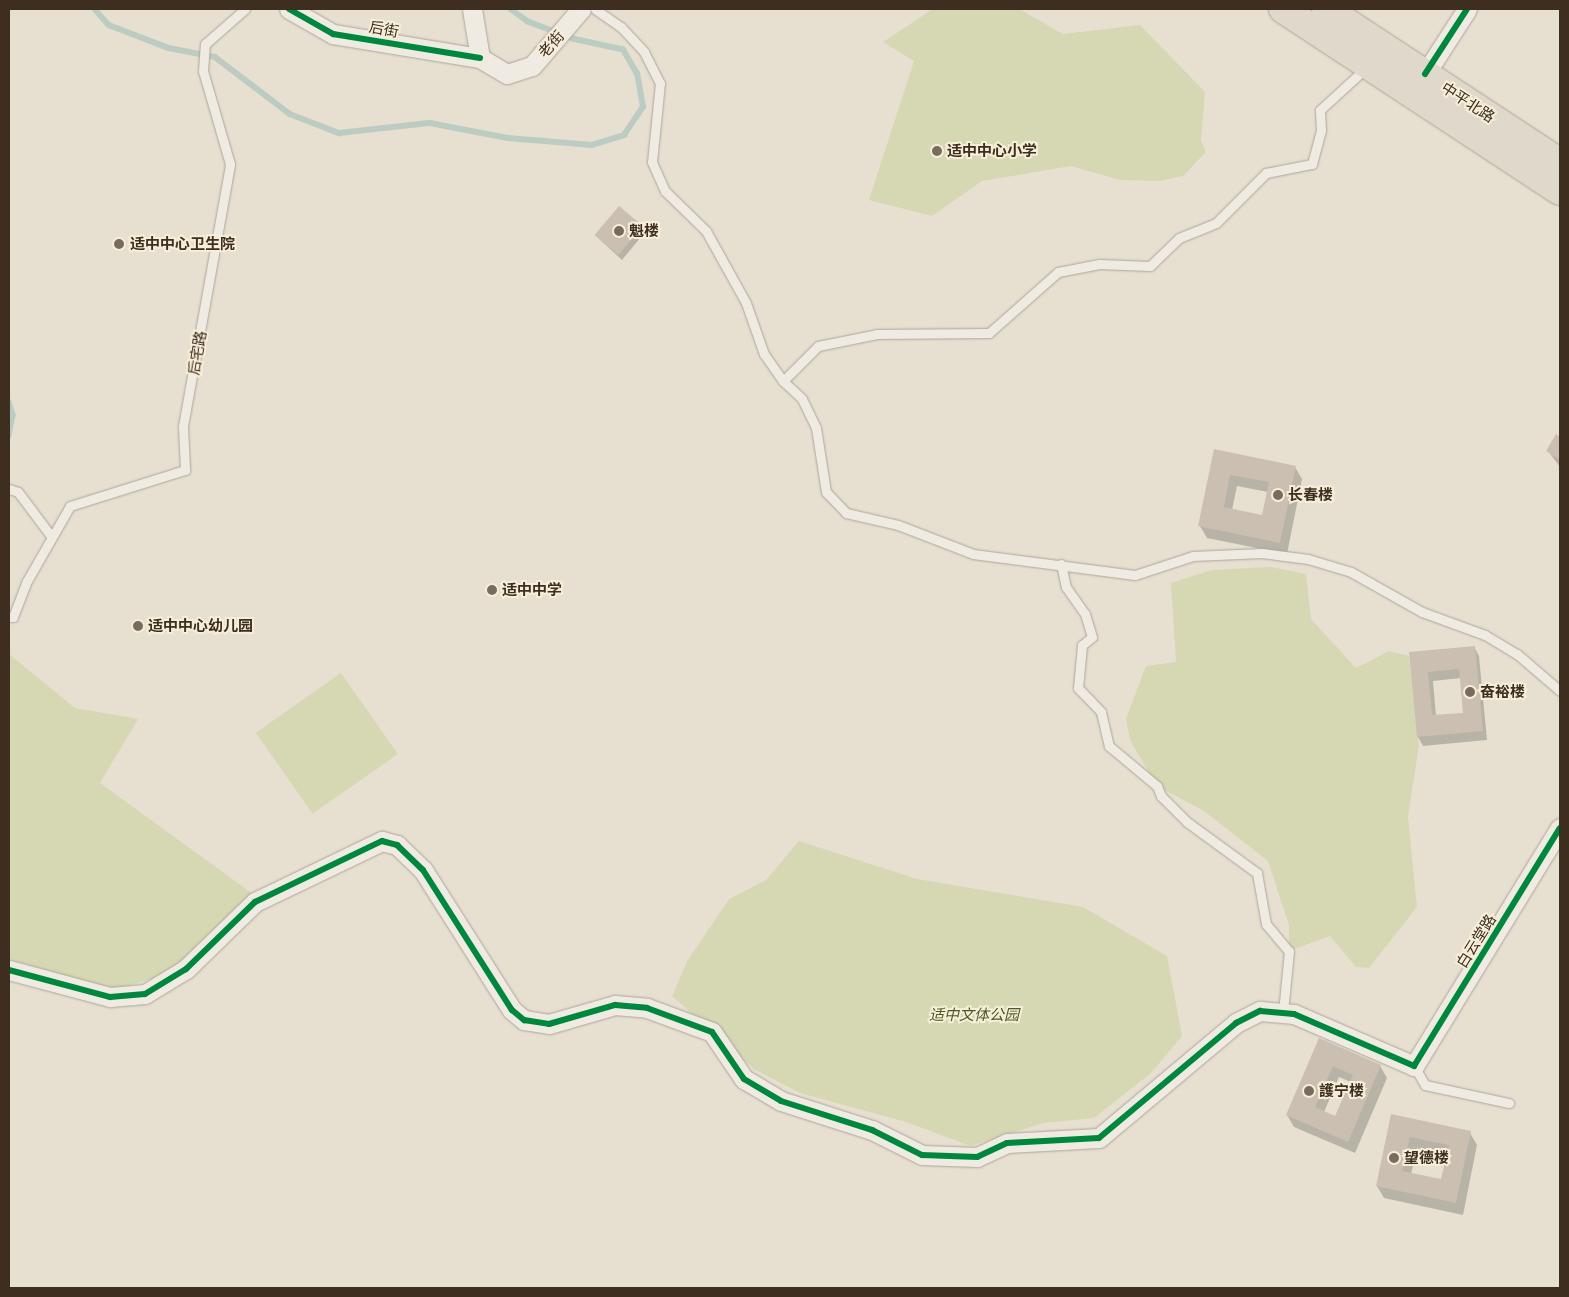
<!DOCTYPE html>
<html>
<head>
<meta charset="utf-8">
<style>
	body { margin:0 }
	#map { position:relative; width:1569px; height:1297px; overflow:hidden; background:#e7e0d1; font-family:Lora,"Noto Sans SC",serif }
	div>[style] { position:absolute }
	.green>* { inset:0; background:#d6d7b3; transform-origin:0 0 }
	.shadow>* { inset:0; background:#0003 }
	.stream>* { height:5.5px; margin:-2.75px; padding:0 2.75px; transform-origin:2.75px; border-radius:2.75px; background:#bcccc2 }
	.building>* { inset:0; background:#cbbfb2; transform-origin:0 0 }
	.roads { filter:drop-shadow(0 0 1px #ada599) drop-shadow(0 0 1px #ada599) }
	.service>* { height:9px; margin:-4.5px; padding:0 4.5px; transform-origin:4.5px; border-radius:4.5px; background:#efebe3 }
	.minor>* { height:19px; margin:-9.5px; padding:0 9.5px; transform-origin:9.5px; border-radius:9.5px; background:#efebe3 }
	.trunk>* { height:28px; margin:-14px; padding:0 14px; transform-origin:14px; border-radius:14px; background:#e0d9cb }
	.cycleway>* { height:6px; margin:-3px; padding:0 3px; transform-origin:3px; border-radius:3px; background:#00873e }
	.dots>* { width:14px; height:14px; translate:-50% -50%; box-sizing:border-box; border:2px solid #f7eed8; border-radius:50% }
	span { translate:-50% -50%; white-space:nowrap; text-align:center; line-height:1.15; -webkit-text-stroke:4px #f7eed8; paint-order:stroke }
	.street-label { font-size:15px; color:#3d2e20 }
	.poi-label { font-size:15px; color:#3d2e20; font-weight:700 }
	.left { translate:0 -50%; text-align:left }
	.park-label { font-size:15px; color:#4d5a26; font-style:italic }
	.frame { position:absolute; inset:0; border:10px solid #3d2e20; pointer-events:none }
</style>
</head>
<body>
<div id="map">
	<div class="green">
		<div style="clip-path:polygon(933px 9px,1019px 9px,1063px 34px,1140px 25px,1205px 92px,1201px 140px,1206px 152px,1183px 176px,1160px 181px,1120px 180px,1071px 166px,982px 181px,932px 216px,869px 200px,914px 61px,883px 42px)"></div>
		<div style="clip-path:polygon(1271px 567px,1306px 574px,1311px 619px,1356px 668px,1389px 651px,1409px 656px,1419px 745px,1408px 817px,1417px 907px,1369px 968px,1356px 967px,1330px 936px,1289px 951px,1289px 925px,1268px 861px,1204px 811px,1157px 786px,1130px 740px,1126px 719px,1146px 666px,1176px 662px,1171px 583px,1212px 570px)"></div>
		<div style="clip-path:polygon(9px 654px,75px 708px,138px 719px,100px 783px,253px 894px,199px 949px,163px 975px,115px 990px,9px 959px)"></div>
		<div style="left:341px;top:673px;width:99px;height:104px;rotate:55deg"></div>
		<div style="clip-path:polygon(799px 841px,917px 879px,1083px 907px,1167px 956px,1182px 1036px,1151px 1073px,1094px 1118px,1043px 1123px,971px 1146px,906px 1122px,800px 1093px,754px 1069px,672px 996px,688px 960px,729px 899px,766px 880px)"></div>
	</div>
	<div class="shadow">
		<div style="clip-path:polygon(642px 226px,645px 232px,622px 260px,596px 236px)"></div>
		<div style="clip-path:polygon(1557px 436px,1560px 438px,1560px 467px,1548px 451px)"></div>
		<div style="clip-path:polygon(evenodd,1215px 451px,1295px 467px,1302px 479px,1287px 554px,1207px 538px,1200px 526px,1215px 451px,1237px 486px,1268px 492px,1263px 516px,1232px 510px,1237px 486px)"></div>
		<div style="clip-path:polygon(evenodd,1474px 647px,1479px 656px,1487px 740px,1423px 746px,1418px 737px,1410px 653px,1474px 647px,1461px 678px,1464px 714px,1436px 716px,1433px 681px,1461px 678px)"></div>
		<div style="clip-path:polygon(evenodd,1320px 1040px,1380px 1066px,1387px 1078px,1355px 1153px,1294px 1127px,1287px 1115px,1320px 1040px,1339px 1077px,1351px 1082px,1336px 1117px,1324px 1112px,1339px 1077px)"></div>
		<div style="clip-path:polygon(evenodd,1392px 1116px,1470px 1133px,1477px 1145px,1463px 1215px,1384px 1198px,1377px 1186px,1392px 1116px,1417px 1148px,1448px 1155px,1442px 1181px,1411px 1174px,1417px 1148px)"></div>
	</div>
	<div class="stream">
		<div style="left:95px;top:9px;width:21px;rotate:49deg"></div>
		<div style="left:109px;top:25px;width:64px;rotate:21deg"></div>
		<div style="left:169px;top:48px;width:47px;rotate:11.1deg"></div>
		<div style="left:215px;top:57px;width:94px;rotate:37.2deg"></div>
		<div style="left:290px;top:114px;width:53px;rotate:21.2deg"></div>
		<div style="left:339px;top:133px;width:92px;rotate:-6.3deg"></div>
		<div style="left:430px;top:123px;width:79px;rotate:10.9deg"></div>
		<div style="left:508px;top:138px;width:84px;rotate:4.8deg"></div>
		<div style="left:592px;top:145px;width:34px;rotate:-17deg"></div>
		<div style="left:624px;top:135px;width:34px;rotate:-56deg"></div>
		<div style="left:643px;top:107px;width:34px;rotate:-100deg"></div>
		<div style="left:637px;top:74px;width:28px;rotate:-120deg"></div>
		<div style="left:623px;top:50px;width:51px;rotate:-167.6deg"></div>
		<div style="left:573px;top:39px;width:48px;rotate:-159.3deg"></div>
		<div style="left:528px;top:22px;width:22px;rotate:-144deg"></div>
		<div style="left:9px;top:402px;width:14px;rotate:73deg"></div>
		<div style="left:13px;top:415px;width:21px;rotate:101deg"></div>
	</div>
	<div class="building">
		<div style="left:619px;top:206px;width:31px;height:38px;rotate:40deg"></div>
		<div style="clip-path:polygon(1556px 434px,1560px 437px,1560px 460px,1546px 451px)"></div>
		<div style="clip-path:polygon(evenodd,1214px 449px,1296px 466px,1280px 543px,1198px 526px,1214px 449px,1230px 475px,1269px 482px,1262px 515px,1224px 507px,1230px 475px)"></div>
		<div style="clip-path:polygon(evenodd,1475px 646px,1483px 731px,1417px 737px,1409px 652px,1475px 646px,1459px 669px,1463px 713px,1432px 715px,1428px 672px,1459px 669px)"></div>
		<div style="clip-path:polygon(evenodd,1319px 1038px,1381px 1065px,1348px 1142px,1286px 1115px,1319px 1038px,1333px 1066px,1353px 1075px,1335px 1116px,1315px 1107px,1333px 1066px)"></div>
		<div style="clip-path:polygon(evenodd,1391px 1114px,1471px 1131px,1456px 1203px,1376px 1186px,1391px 1114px,1410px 1137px,1449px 1145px,1441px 1179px,1402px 1171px,1410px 1137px)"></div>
	</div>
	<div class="roads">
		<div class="service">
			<div style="left:595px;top:9px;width:32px;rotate:35deg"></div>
			<div style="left:621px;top:27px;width:34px;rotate:47deg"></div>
			<div style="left:644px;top:52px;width:35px;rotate:63deg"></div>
			<div style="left:660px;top:83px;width:79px;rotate:95.8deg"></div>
			<div style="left:652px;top:162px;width:32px;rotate:66deg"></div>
			<div style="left:665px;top:191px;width:57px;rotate:44.3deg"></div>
			<div style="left:706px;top:231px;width:82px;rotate:60.9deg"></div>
			<div style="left:746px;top:303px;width:54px;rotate:70.6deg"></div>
			<div style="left:764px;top:354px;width:33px;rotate:55deg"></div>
			<div style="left:783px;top:381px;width:49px;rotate:-45deg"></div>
			<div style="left:818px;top:346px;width:60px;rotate:-11.5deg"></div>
			<div style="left:877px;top:334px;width:112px;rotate:-0.5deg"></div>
			<div style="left:989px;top:333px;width:92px;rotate:-41.5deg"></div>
			<div style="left:1058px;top:272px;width:42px;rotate:-11deg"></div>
			<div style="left:1099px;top:264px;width:51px;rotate:2.2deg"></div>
			<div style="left:1150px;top:266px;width:40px;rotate:-44deg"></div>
			<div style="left:1179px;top:238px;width:40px;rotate:-22deg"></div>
			<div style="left:1216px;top:223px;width:71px;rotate:-45deg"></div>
			<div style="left:1266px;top:173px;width:47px;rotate:-11.1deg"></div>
			<div style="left:1312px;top:164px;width:35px;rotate:-75deg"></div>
			<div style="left:1321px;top:130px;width:20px;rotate:-93deg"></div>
			<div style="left:1320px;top:110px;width:64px;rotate:-42.5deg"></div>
			<div style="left:783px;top:381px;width:26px;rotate:43deg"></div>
			<div style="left:802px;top:399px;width:32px;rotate:64deg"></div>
			<div style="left:816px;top:428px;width:65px;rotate:81.1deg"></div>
			<div style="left:826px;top:492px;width:29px;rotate:46deg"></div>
			<div style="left:846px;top:513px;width:53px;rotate:13deg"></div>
			<div style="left:898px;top:525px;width:80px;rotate:21.1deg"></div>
			<div style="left:973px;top:554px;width:163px;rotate:7.4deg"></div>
			<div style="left:1135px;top:575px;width:61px;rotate:-18.1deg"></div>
			<div style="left:1193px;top:556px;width:69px;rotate:-2.5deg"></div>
			<div style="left:1262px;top:553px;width:46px;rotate:7.4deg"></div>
			<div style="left:1308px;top:559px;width:45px;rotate:16.8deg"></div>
			<div style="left:1351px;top:572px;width:81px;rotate:29.4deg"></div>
			<div style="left:1422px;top:612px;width:67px;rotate:20.1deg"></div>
			<div style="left:1485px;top:635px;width:37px;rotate:31deg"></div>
			<div style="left:1517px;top:654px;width:57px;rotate:40.7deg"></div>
			<div style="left:9px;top:489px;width:9px;rotate:18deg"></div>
			<div style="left:18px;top:492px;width:55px;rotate:53.1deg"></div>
			<div style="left:1061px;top:564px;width:24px;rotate:78deg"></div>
			<div style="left:1066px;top:587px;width:33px;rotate:55deg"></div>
			<div style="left:1085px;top:614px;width:24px;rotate:73deg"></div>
			<div style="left:1092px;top:637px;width:13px;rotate:141deg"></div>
			<div style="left:1082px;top:645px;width:43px;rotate:95.3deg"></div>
			<div style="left:1078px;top:688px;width:33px;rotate:46deg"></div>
			<div style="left:1101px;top:712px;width:35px;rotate:77deg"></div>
			<div style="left:1109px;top:746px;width:62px;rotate:39.8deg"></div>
			<div style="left:1157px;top:786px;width:11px;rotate:68deg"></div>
			<div style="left:1161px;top:796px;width:37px;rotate:45deg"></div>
			<div style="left:1187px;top:822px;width:87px;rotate:36.1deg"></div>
			<div style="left:1257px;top:873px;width:52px;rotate:80deg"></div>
			<div style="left:1266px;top:924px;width:35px;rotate:50deg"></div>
			<div style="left:1289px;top:951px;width:61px;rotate:95.6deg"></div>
			<div style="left:9px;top:617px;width:4px"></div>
			<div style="left:13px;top:617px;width:39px;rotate:-69deg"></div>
			<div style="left:27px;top:581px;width:86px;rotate:-60.2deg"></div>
			<div style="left:70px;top:506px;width:121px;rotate:-17.4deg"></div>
			<div style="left:185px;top:470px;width:44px;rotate:-92.6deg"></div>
			<div style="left:183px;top:426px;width:266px;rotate:-79.8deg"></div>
			<div style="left:230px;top:164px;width:97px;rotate:-106.2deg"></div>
			<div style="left:203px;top:71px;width:27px;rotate:-86deg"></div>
			<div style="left:205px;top:44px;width:53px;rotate:-41.2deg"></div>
			<div style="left:1414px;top:1066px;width:22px;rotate:60deg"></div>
			<div style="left:1425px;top:1085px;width:86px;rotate:12.1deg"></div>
		</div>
		<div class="minor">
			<div style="left:289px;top:9px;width:51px;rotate:29.6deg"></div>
			<div style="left:333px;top:34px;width:149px;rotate:9.3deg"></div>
			<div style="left:472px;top:9px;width:50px;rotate:80.7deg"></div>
			<div style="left:480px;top:58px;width:31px;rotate:31deg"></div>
			<div style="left:507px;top:74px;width:26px;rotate:-18deg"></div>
			<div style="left:532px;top:66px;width:75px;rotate:-49.3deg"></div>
			<div style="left:1425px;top:74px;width:77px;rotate:-57.1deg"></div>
			<div style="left:9px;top:970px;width:105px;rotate:15deg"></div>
			<div style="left:110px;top:997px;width:35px;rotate:-5deg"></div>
			<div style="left:145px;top:994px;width:48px;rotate:-31.4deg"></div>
			<div style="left:186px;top:969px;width:96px;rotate:-44.2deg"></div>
			<div style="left:255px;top:902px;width:141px;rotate:-25.7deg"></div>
			<div style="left:382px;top:841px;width:16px;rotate:15deg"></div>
			<div style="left:397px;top:845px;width:36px;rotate:44deg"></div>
			<div style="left:423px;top:870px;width:166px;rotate:57.6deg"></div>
			<div style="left:512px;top:1010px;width:16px;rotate:40deg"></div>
			<div style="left:524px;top:1020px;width:25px;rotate:9deg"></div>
			<div style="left:549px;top:1024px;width:69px;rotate:-16.1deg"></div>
			<div style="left:615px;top:1005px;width:32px;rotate:5deg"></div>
			<div style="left:647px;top:1008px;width:69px;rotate:20.3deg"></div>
			<div style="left:712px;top:1032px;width:57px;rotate:55.8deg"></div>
			<div style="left:744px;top:1079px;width:43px;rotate:30.7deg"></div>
			<div style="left:781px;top:1101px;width:96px;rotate:17.7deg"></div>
			<div style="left:872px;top:1130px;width:56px;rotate:26.6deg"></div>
			<div style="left:922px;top:1155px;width:55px;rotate:2.1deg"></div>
			<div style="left:977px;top:1157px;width:33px;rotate:-25deg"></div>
			<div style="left:1007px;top:1143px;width:92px;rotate:-3.1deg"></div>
			<div style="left:1099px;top:1138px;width:179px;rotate:-40deg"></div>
			<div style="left:1236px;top:1023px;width:27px;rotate:-27deg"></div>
			<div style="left:1260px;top:1011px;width:34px;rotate:5deg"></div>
			<div style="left:1294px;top:1014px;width:131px;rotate:23.4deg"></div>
			<div style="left:1414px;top:1066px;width:279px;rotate:-58.5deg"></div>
		</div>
		<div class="trunk">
			<div style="left:1283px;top:9px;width:331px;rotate:33.3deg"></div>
			<div style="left:1326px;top:9px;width:280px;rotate:33.3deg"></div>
		</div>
	</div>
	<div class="cycleway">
		<div style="left:289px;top:9px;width:51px;rotate:29.6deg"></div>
		<div style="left:333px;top:34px;width:149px;rotate:9.3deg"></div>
		<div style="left:1425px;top:74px;width:77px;rotate:-57.1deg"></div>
		<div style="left:9px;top:970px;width:105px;rotate:15deg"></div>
		<div style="left:110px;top:997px;width:35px;rotate:-5deg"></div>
		<div style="left:145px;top:994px;width:48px;rotate:-31.4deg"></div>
		<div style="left:186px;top:969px;width:96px;rotate:-44.2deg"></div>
		<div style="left:255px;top:902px;width:141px;rotate:-25.7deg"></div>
		<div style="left:382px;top:841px;width:16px;rotate:15deg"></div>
		<div style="left:397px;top:845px;width:36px;rotate:44deg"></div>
		<div style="left:423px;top:870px;width:166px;rotate:57.6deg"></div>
		<div style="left:512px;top:1010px;width:16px;rotate:40deg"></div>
		<div style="left:524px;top:1020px;width:25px;rotate:9deg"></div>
		<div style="left:549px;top:1024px;width:69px;rotate:-16.1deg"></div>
		<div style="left:615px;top:1005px;width:32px;rotate:5deg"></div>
		<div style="left:647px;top:1008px;width:69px;rotate:20.3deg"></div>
		<div style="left:712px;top:1032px;width:57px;rotate:55.8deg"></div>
		<div style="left:744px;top:1079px;width:43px;rotate:30.7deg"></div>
		<div style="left:781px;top:1101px;width:96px;rotate:17.7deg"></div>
		<div style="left:872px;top:1130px;width:56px;rotate:26.6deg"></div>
		<div style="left:922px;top:1155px;width:55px;rotate:2.1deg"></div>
		<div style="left:977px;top:1157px;width:33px;rotate:-25deg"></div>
		<div style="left:1007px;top:1143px;width:92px;rotate:-3.1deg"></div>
		<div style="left:1099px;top:1138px;width:179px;rotate:-40deg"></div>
		<div style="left:1236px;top:1023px;width:27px;rotate:-27deg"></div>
		<div style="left:1260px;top:1011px;width:34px;rotate:5deg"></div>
		<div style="left:1294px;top:1014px;width:131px;rotate:23.4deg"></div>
		<div style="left:1414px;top:1066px;width:279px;rotate:-58.5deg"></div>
	</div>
	<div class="dots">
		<div style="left:937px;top:151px;background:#786c5e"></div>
		<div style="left:619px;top:231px;background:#786c5e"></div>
		<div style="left:119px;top:244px;background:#786c5e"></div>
		<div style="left:1278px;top:495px;background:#786c5e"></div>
		<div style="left:492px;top:590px;background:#786c5e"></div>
		<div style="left:138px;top:626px;background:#786c5e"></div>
		<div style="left:1470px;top:692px;background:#786c5e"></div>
		<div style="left:1309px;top:1091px;background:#786c5e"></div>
		<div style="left:1394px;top:1158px;background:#786c5e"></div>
	</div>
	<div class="street-label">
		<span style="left:384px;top:29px;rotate:11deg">后街</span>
		<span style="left:551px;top:44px;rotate:-48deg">老街</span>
		<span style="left:1468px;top:102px;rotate:33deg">中平北路</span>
		<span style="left:197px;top:353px;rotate:-80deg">后宅路</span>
		<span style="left:1476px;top:941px;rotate:-58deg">白云堂路</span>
	</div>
	<div class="poi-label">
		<span class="left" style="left:947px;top:151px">适中中心小学</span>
		<span class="left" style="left:629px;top:231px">魁楼</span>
		<span class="left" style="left:130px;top:244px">适中中心卫生院</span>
		<span class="left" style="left:1288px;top:495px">长春楼</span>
		<span class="left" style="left:502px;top:590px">适中中学</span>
		<span class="left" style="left:148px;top:626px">适中中心幼儿园</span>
		<span class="left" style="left:1480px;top:692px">奋裕楼</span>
		<span class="left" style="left:1319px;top:1091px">護宁楼</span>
		<span class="left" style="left:1404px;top:1158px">望德楼</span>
	</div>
	<div class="park-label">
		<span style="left:974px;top:1015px">适中文体公园</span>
	</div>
	<div class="frame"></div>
</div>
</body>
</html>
